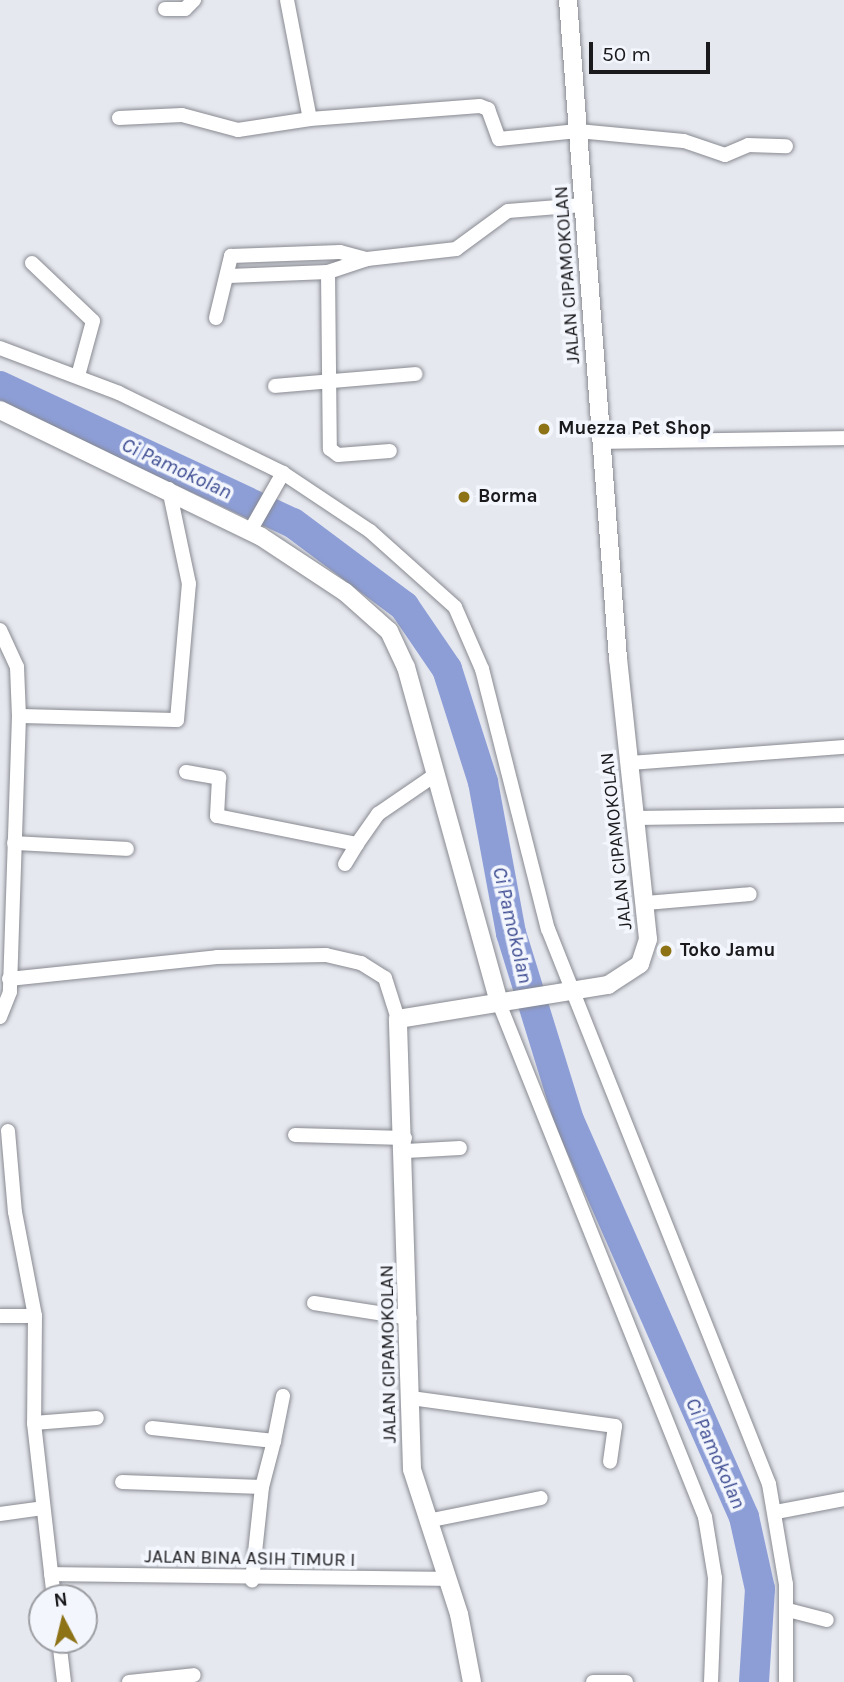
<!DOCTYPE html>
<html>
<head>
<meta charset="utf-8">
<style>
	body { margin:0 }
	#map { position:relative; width:844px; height:1682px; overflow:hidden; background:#e6e8ef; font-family:Karla,sans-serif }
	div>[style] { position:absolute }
	.river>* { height:30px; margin:-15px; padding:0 15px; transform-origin:15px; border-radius:15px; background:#8d9ed7 }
	.roads { filter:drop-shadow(0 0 2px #888a91) drop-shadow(0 0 2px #888a91) }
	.minor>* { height:14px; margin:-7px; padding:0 7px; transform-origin:7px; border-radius:7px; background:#fff }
	.tertiary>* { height:18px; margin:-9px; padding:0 9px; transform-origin:9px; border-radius:9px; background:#fff }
	.dots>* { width:19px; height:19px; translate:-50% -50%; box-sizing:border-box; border:4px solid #f3f6fd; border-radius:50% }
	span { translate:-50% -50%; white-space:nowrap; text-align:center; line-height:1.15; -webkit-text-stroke:7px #f3f6fd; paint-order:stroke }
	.street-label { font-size:19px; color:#1a1a1d }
	.poi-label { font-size:19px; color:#1a1a1d; font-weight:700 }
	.left { translate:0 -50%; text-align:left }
	.water-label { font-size:21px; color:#3b4a90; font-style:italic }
	.north { position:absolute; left:28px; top:1584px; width:70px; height:70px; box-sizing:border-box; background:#f3f6fd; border:2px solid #9c9ea3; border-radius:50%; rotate:353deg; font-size:19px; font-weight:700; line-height:28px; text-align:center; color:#1a1a1d }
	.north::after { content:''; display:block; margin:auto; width:24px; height:32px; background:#8d7216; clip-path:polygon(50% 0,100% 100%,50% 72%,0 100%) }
	.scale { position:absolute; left:589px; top:42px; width:121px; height:32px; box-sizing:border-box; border:4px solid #1a1a1d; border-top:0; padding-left:9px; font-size:21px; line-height:24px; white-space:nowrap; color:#1a1a1d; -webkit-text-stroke:5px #f3f6fd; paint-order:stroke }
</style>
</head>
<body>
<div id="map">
	<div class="river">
		<div style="left:0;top:386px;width:323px;rotate:25.1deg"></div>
		<div style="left:293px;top:523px;width:139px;rotate:36.8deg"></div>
		<div style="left:404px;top:606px;width:76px;rotate:55.7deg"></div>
		<div style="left:447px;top:669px;width:119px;rotate:72.3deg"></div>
		<div style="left:483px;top:782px;width:154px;rotate:79.5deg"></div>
		<div style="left:511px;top:933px;width:196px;rotate:72.8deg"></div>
		<div style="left:569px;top:1120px;width:434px;rotate:66.2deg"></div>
		<div style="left:744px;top:1517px;width:74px;rotate:77.5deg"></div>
		<div style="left:760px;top:1589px;width:93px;rotate:93.7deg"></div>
	</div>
	<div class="roads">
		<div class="minor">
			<div style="left:287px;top:0;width:121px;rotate:79.1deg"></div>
			<div style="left:310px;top:119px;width:170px;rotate:-4.4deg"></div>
			<div style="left:480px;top:106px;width:9px;rotate:21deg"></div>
			<div style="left:488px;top:109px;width:32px;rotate:70deg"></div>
			<div style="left:499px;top:139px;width:79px;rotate:-5.8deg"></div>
			<div style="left:578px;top:131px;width:106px;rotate:5.4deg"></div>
			<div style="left:684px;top:141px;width:43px;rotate:18.9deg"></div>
			<div style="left:725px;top:155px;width:25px;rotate:-23deg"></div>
			<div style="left:748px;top:145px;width:38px;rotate:2deg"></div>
			<div style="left:165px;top:9px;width:20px"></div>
			<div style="left:185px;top:9px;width:13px;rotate:-45deg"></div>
			<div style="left:119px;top:118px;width:63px;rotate:-2.7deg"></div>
			<div style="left:182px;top:115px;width:58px;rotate:15deg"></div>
			<div style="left:238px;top:130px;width:73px;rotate:-8.7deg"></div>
			<div style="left:32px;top:263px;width:84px;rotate:43.6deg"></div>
			<div style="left:93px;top:321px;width:57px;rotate:105.3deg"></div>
			<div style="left:328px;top:272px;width:177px;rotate:89.4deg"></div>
			<div style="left:330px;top:449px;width:10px;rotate:37deg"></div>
			<div style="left:338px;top:455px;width:52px;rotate:-4.4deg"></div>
			<div style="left:229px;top:276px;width:99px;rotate:-2.3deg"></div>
			<div style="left:328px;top:272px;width:41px;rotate:-18.4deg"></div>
			<div style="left:367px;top:259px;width:90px;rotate:-6.4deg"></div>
			<div style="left:456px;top:249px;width:64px;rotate:-36.2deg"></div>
			<div style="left:508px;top:211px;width:75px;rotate:-4.6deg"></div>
			<div style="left:216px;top:318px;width:64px;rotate:-76.4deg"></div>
			<div style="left:231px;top:256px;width:109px;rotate:-2.1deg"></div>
			<div style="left:340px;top:252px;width:28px;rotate:15deg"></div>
			<div style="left:0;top:348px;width:127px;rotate:20.7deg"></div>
			<div style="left:119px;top:393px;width:182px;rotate:26deg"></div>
			<div style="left:283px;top:473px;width:105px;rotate:33.7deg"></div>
			<div style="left:370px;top:531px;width:114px;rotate:41.8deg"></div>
			<div style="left:455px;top:607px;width:68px;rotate:66.5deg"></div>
			<div style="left:482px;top:669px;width:268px;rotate:75.8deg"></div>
			<div style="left:548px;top:929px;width:597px;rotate:68.29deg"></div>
			<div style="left:769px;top:1484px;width:101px;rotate:80.4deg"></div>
			<div style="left:786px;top:1584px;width:98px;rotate:90deg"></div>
			<div style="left:275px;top:386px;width:141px;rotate:-4.9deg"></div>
			<div style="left:602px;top:442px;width:242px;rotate:-0.9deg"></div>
			<div style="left:250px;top:531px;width:67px;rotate:-60.4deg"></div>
			<div style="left:0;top:630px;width:41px;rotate:65.3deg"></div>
			<div style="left:17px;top:667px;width:49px;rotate:87.7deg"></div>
			<div style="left:19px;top:716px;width:276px;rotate:91.9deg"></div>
			<div style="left:10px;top:992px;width:27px;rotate:112deg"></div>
			<div style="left:19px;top:716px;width:158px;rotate:1.5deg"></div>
			<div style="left:177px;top:720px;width:137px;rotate:-85deg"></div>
			<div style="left:189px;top:584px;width:97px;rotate:-101.9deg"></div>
			<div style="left:630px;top:763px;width:215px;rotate:-4.3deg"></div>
			<div style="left:186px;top:772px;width:34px;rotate:10deg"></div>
			<div style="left:219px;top:778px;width:38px;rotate:93deg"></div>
			<div style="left:217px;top:816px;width:143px;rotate:11.3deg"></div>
			<div style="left:357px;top:844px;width:37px;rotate:-55deg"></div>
			<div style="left:378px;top:814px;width:65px;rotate:-34.4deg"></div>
			<div style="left:636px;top:818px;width:208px;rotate:-0.8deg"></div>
			<div style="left:14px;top:843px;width:113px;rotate:3deg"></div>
			<div style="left:345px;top:864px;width:23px;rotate:-59deg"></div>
			<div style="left:646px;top:903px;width:104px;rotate:-4.9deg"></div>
			<div style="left:9px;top:979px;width:209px;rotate:-6deg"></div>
			<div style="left:217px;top:957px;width:109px;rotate:-1.1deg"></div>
			<div style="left:326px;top:955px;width:36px;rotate:13deg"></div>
			<div style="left:361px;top:963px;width:28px;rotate:32deg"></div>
			<div style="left:385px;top:978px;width:43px;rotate:72.4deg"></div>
			<div style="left:499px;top:1003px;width:554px;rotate:68.16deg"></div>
			<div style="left:705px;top:1517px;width:62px;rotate:80.7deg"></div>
			<div style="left:715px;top:1578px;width:104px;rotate:92.2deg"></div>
			<div style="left:8px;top:1131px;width:81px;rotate:85.1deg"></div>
			<div style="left:15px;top:1212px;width:106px;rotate:79.1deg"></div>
			<div style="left:35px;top:1316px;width:107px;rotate:90.5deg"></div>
			<div style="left:34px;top:1423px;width:176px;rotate:83.5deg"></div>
			<div style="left:295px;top:1135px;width:110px;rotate:1.6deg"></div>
			<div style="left:406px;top:1151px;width:54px;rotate:-3.2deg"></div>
			<div style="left:314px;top:1303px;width:97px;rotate:8.9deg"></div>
			<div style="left:0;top:1316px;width:35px"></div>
			<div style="left:411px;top:1398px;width:206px;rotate:7.8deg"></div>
			<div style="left:615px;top:1426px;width:36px;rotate:98deg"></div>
			<div style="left:34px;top:1423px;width:63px;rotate:-4.5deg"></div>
			<div style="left:152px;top:1428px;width:123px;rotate:6.1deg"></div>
			<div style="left:274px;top:1441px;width:48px;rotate:104.6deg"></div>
			<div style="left:262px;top:1487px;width:94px;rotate:96.1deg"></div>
			<div style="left:274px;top:1441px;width:46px;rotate:-78.7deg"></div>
			<div style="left:122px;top:1482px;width:140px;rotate:2deg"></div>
			<div style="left:776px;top:1512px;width:69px;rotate:-10.8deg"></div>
			<div style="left:0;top:1514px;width:43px;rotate:-7.9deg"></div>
			<div style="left:427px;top:1521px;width:116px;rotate:-11.4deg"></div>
			<div style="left:51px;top:1574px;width:397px;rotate:0.7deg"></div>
			<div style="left:788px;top:1610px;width:40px;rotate:14.4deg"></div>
			<div style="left:59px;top:1640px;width:42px;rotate:83.2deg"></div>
			<div style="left:129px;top:1682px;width:65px;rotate:-6.1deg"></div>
			<div style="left:593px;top:1682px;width:33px"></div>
		</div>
		<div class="tertiary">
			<div style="left:0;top:410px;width:289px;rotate:25.9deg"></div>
			<div style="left:260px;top:536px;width:102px;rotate:33.4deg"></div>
			<div style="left:345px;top:592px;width:59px;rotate:41.6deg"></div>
			<div style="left:389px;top:631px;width:40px;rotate:65deg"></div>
			<div style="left:406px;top:667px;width:349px;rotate:74.5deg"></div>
			<div style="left:472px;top:1682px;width:69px;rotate:-100.8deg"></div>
			<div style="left:459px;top:1614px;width:152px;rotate:-108deg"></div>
			<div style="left:412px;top:1469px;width:450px;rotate:-91.8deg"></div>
			<div style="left:398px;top:1019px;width:213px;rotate:-9.2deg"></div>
			<div style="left:608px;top:985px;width:38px;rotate:-33deg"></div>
			<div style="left:640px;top:964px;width:26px;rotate:-72deg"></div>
			<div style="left:648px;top:939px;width:282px;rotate:-96.1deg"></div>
			<div style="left:618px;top:659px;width:661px;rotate:-94.34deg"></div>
		</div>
	</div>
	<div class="dots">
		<div style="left:544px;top:429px;background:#8d7216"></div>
		<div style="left:464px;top:497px;background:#8d7216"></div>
		<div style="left:666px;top:951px;background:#8d7216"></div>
	</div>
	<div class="street-label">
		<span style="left:568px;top:275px;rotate:-94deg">JALAN CIPAMOKOLAN</span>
		<span style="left:617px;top:841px;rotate:-96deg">JALAN CIPAMOKOLAN</span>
		<span style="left:389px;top:1354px;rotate:-91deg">JALAN CIPAMOKOLAN</span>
		<span style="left:250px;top:1559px;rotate:1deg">JALAN BINA ASIH TIMUR I</span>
	</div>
	<div class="poi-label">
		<span class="left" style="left:558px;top:429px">Muezza Pet Shop</span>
		<span class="left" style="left:478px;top:497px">Borma</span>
		<span class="left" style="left:680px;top:951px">Toko Jamu</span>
	</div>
	<div class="water-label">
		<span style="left:177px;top:468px;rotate:25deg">Ci Pamokolan</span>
		<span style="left:513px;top:925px;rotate:77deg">Ci Pamokolan</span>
		<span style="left:716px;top:1453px;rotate:66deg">Ci Pamokolan</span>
	</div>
	<div class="north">N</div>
	<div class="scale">50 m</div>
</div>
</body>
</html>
